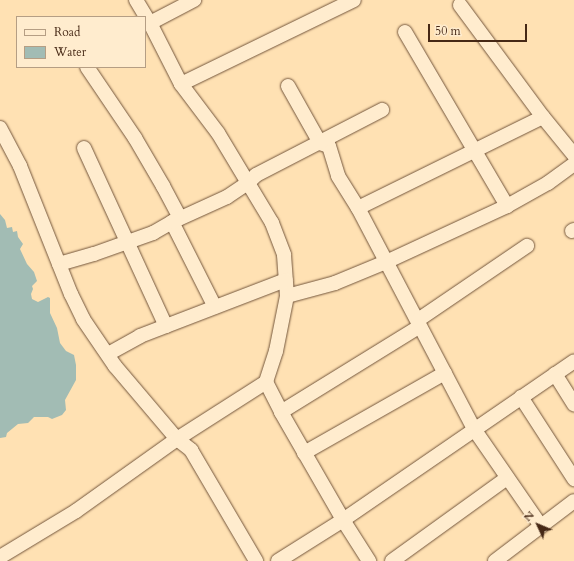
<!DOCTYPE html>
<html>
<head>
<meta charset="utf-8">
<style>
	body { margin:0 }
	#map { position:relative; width:574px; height:561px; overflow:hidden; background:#ffe1b3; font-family:Cardo,serif }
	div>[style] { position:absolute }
	.water>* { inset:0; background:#a2bcb4 }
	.roads { filter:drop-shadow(0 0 1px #74563c) drop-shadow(0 0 1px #74563c) }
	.minor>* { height:14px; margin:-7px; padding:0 7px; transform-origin:7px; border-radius:7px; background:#ffecce }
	span { translate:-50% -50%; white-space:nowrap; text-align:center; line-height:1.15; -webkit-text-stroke:3.5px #ffecce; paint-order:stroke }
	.legend { position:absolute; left:16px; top:16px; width:130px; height:52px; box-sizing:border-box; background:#ffecce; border:1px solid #b59e84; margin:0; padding:5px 7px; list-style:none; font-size:12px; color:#462815 }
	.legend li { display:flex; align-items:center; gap:8px; height:20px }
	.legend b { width:20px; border:1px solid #b59e84 }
	.north { position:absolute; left:518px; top:505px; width:40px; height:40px; -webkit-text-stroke:3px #ffecce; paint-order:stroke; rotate:314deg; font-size:11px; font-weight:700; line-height:16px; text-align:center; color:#462815 }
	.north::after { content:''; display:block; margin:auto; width:14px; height:18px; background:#462815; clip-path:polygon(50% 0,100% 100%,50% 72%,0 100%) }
	.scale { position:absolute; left:428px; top:24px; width:99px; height:18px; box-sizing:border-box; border:2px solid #462815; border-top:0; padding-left:5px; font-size:12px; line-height:14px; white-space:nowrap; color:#462815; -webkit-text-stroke:3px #ffecce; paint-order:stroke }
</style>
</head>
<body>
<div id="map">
	<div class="water">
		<div style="clip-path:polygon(0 214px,5px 220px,7px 228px,12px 227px,13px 232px,17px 231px,18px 237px,23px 244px,20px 249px,27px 264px,34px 272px,37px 281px,32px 286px,33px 289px,31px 294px,32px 299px,38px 302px,48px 297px,50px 298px,50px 313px,57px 328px,60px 343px,66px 351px,74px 355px,76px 365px,76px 380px,65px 400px,66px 410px,62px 415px,52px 419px,48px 417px,34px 417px,28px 423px,18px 424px,7px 433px,6px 437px,0 438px)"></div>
	</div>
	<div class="roads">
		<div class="minor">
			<div style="left:136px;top:0;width:27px;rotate:59deg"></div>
			<div style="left:150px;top:23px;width:68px;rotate:63.1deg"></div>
			<div style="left:181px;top:84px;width:61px;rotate:52.9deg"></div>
			<div style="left:218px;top:133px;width:105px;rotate:59deg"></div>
			<div style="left:272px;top:223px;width:34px;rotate:69deg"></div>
			<div style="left:284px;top:255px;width:41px;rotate:85.8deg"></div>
			<div style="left:287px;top:296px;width:56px;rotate:101.3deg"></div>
			<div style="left:276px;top:351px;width:33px;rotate:108deg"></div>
			<div style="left:266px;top:382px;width:34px;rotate:63deg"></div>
			<div style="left:281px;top:412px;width:125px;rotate:60.1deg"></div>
			<div style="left:343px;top:520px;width:49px;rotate:57.6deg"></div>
			<div style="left:460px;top:5px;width:139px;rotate:53.5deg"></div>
			<div style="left:543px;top:117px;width:49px;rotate:50.8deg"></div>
			<div style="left:150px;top:23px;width:50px;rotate:-27.6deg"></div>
			<div style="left:405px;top:32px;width:202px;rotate:59.6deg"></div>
			<div style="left:87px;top:67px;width:86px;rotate:55.9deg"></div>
			<div style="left:135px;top:138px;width:56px;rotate:59.7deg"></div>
			<div style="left:163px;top:186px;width:36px;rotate:62deg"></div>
			<div style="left:181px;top:84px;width:192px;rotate:-25.9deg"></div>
			<div style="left:288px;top:86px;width:65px;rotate:60.7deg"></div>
			<div style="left:320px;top:143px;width:9px;rotate:18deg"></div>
			<div style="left:329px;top:146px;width:31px;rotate:73deg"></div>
			<div style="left:338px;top:176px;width:38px;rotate:58deg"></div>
			<div style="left:358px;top:208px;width:250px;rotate:62.3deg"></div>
			<div style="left:474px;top:429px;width:118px;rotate:55.4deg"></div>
			<div style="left:0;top:128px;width:43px;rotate:62.2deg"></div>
			<div style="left:20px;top:166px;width:138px;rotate:68.3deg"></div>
			<div style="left:71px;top:294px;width:28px;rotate:64deg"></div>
			<div style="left:83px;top:319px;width:57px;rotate:55.8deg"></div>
			<div style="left:115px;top:366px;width:96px;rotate:49.7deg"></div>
			<div style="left:177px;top:439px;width:18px;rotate:38deg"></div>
			<div style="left:191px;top:450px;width:129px;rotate:59.6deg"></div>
			<div style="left:84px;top:148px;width:196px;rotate:65.3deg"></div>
			<div style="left:358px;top:208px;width:206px;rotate:-26.2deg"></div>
			<div style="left:172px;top:222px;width:95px;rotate:63.2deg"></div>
			<div style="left:572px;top:231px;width:2px;rotate:-27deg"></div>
			<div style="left:59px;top:264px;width:36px;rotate:-16deg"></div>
			<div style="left:94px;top:254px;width:63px;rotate:-19.6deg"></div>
			<div style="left:153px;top:233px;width:22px;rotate:-30deg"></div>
			<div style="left:172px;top:222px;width:60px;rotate:-24.4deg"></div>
			<div style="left:227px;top:197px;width:25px;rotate:-34deg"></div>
			<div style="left:248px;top:183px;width:11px;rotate:-45deg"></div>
			<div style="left:256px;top:175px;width:142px;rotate:-27.3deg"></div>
			<div style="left:287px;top:296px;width:50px;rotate:-15.2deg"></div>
			<div style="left:335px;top:283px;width:55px;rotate:-22.4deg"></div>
			<div style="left:386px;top:262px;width:133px;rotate:-24.8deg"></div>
			<div style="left:507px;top:206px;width:47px;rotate:-29.3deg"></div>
			<div style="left:548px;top:183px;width:32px;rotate:-36deg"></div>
			<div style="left:418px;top:320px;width:132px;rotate:-34.2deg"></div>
			<div style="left:108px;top:354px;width:37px;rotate:-29deg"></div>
			<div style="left:140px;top:336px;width:156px;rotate:-21deg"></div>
			<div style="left:555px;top:374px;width:36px;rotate:58deg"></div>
			<div style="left:521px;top:397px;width:98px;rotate:57.1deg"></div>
			<div style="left:281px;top:412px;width:163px;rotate:-31.7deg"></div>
			<div style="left:304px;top:453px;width:162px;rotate:-29.6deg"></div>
			<div style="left:0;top:557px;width:89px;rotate:-31.2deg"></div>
			<div style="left:76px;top:511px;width:124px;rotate:-35.5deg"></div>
			<div style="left:177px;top:439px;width:106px;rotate:-32.6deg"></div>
			<div style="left:278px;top:561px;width:77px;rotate:-32.2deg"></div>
			<div style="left:343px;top:520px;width:280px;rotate:-34.5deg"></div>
			<div style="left:392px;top:561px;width:142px;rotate:-35.8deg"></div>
			<div style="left:495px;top:561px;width:99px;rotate:-37.2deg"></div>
		</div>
	</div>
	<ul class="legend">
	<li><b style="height:5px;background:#ffecce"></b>Road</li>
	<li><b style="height:11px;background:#a2bcb4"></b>Water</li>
	</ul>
	<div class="north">N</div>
	<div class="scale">50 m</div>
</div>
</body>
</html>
